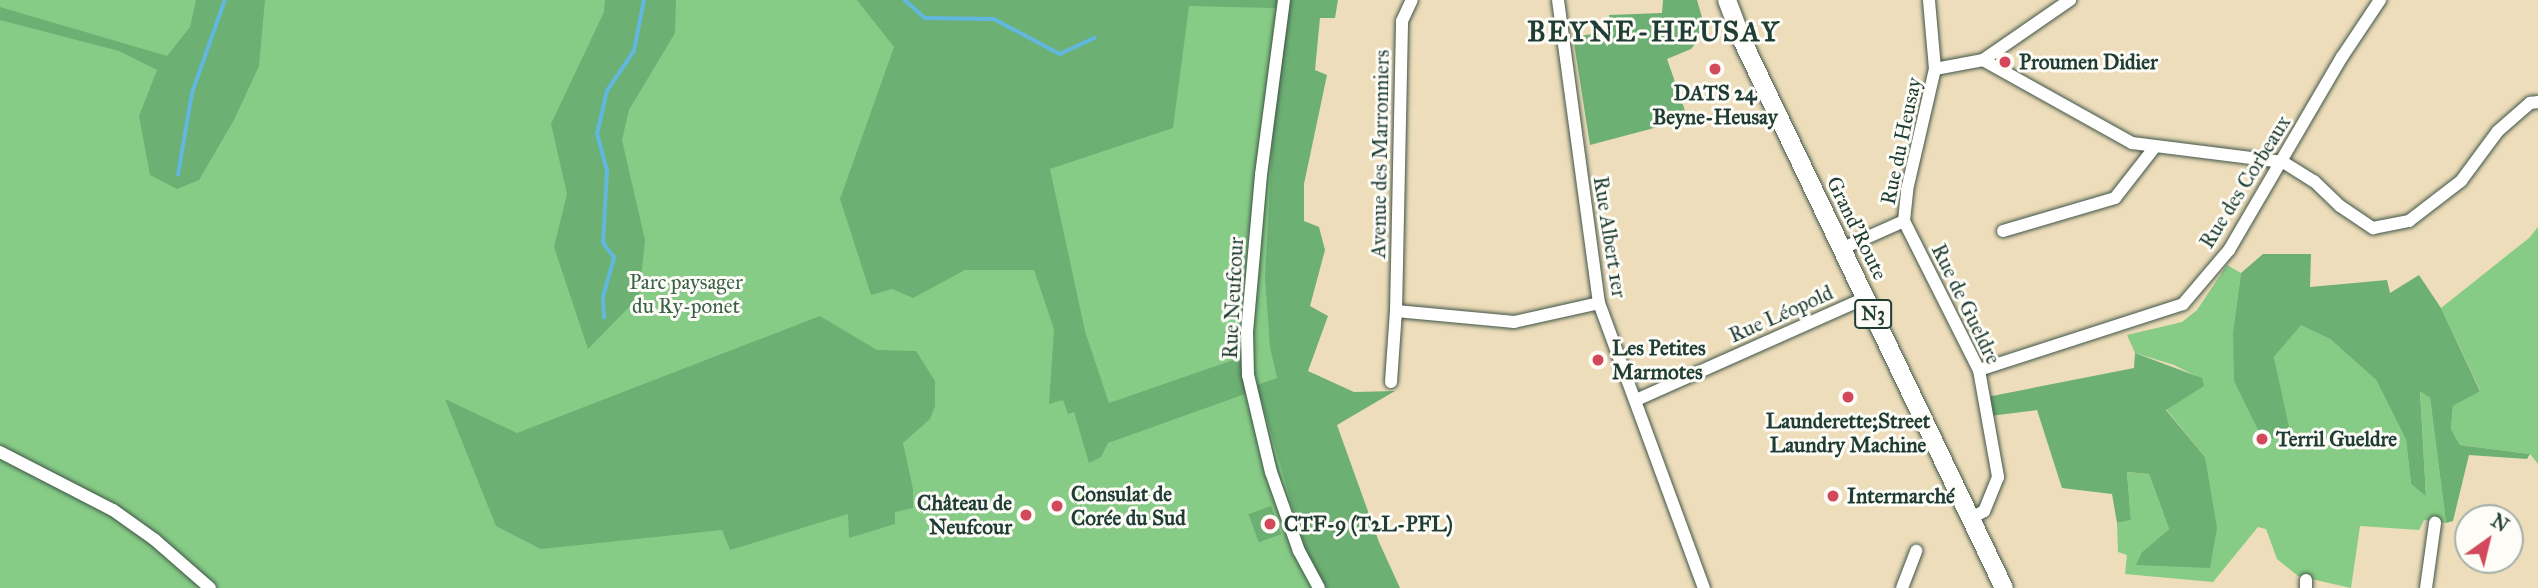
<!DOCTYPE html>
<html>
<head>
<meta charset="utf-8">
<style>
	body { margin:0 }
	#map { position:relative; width:2538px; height:588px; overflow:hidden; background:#eeddba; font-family:"IM FELL Great Primer",serif }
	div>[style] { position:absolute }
	.green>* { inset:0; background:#87cc86 }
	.forest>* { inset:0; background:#6db073; transform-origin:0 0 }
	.stream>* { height:3.5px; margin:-1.75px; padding:0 1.75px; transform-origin:1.75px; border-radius:1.75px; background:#62b7de }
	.roads { filter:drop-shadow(0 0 2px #3e5548) drop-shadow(0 0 2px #3e5548) }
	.street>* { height:12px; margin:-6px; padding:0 6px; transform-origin:6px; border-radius:6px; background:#fff }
	.primary>* { height:18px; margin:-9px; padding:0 9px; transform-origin:9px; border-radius:9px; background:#fff }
	.dots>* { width:19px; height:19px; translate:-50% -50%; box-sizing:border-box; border:4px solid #fdfcf7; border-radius:50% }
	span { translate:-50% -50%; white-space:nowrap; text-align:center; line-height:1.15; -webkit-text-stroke:6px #fdfcf7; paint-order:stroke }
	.shield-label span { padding:2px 5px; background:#fdfcf7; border:2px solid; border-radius:5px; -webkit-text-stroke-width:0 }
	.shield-label { font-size:19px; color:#1f3d34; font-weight:700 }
	.poi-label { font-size:21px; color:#1f3d34; font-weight:700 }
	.left { translate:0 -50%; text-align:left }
	.right { translate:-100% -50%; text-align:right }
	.street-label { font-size:21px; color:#1f3d34 }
	.park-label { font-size:21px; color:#396148 }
	.district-label { font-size:28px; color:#1f3d34; font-weight:700; letter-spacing:2px }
	.north { position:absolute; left:2454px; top:504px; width:70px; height:70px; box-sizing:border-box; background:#fdfcf7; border:2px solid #a4b0a9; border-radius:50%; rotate:34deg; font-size:19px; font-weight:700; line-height:28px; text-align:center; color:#1f3d34 }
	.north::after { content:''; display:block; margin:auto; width:24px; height:32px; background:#d1495b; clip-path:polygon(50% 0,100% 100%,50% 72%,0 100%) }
</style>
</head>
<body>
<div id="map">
	<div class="green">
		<div style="clip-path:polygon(0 0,1311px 0,1286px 217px,1299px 377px,1372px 588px,0 588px)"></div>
		<div style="clip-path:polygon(2538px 227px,2538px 464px,2530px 454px,2460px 445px,2451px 429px,2453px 406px,2480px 390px,2441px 308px,2529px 238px)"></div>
		<div style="clip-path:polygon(2227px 265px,2241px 273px,2233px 331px,2289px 432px,2274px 357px,2301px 324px,2330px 339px,2376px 380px,2406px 440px,2411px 484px,2426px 495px,2420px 390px,2430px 398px,2446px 523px,2424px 520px,2419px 530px,2360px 526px,2351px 588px,2298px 576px,2277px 559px,2266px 529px,2258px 527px,2213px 582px,2125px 574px,2127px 555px,2118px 552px,2117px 523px,2131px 520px,2127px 472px,2149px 474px,2169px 529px,2142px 552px,2210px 567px,2205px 457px,2166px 409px,2203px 386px,2202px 379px,2174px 365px,2135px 353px,2127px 335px,2182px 322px,2197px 310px)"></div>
	</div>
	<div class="forest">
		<div style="clip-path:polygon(196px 0,265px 0,259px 66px,234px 120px,199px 180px,177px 189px,150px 175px,139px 116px,157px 70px,119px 51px,0 20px,0 7px,167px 56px,190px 27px)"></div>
		<div style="clip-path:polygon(605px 0,676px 0,675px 33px,629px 110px,622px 140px,645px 240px,639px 297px,588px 349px,554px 247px,567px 194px,551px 124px,604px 12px)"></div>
		<div style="clip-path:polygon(857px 0,1277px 0,1276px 8px,1189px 6px,1173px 128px,1050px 169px,1085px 331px,1109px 403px,1242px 357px,1245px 394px,1108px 443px,1101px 457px,1089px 463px,1074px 412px,1068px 414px,1063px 400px,1049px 404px,1054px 329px,1034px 270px,965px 270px,913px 298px,892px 289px,871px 295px,840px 199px,894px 47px)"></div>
		<div style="clip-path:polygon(1285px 0,1338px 0,1335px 18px,1320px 18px,1315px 70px,1327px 75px,1304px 184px,1304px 221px,1319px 227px,1325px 250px,1310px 306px,1328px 316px,1308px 371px,1354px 392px,1395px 391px,1337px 425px,1379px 542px,1400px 588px,1324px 588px,1306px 553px,1257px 385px,1277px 378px,1270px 347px,1265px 277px,1276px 74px)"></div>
		<div style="clip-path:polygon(1663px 0,1697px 0,1706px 31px,1691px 49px,1667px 59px,1688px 119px,1590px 145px,1573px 37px,1612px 31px,1609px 15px,1662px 13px)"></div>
		<div style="clip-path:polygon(2263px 254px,2311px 254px,2310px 287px,2387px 280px,2390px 293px,2419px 275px,2441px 308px,2480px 391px,2453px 406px,2451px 429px,2460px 445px,2530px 454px,2527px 459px,2469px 455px,2453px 521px,2446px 523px,2430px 398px,2420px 391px,2426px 496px,2411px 484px,2406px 440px,2376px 380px,2330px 339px,2301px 325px,2274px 357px,2290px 432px,2264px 442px,2234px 381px,2233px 331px,2241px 273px)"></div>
		<div style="clip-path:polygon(820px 316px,877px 350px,916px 351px,935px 381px,935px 406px,930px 419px,903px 443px,913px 489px,913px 508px,895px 512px,895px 524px,849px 538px,848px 514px,730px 550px,722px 530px,541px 549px,496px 526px,445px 399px,517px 433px)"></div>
		<div style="clip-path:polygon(2135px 353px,2202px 378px,2204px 386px,2166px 410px,2205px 457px,2217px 528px,2210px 568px,2136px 565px,2142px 552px,2169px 529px,2149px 474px,2127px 472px,2131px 520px,2117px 523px,2112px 494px,2062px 488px,2037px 410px,1990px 416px,1987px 397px,2134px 368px)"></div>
		<div style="left:1271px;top:506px;width:30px;height:24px;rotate:70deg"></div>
	</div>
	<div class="stream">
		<div style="left:905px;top:0;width:27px;rotate:42deg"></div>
		<div style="left:925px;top:18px;width:69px;rotate:0.8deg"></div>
		<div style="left:994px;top:19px;width:75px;rotate:27.9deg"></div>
		<div style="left:1060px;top:54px;width:38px;rotate:-25deg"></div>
		<div style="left:178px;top:175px;width:83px;rotate:-80.3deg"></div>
		<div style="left:192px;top:93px;width:99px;rotate:-70.5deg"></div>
		<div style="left:604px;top:318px;width:21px;rotate:-93deg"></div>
		<div style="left:603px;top:297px;width:41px;rotate:-74.2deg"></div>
		<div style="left:614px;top:258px;width:19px;rotate:-126deg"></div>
		<div style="left:603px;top:243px;width:72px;rotate:-86.8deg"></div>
		<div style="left:607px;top:171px;width:38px;rotate:-105deg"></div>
		<div style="left:597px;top:134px;width:44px;rotate:-76.9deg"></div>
		<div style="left:607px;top:91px;width:48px;rotate:-56deg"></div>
		<div style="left:634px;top:51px;width:52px;rotate:-78.9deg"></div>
	</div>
	<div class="roads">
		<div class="street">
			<div style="left:1284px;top:0;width:177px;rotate:97.5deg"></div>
			<div style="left:1261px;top:175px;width:158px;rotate:95.1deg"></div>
			<div style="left:1247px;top:332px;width:43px;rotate:88.7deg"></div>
			<div style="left:1248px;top:375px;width:100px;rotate:76.7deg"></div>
			<div style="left:1271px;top:472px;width:84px;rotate:70.5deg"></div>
			<div style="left:1299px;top:551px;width:42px;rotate:61.6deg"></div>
			<div style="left:1558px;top:0;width:306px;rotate:82.3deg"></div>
			<div style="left:1599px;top:303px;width:304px;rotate:69.8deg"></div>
			<div style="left:1983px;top:60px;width:171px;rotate:29.1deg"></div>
			<div style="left:2132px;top:143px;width:152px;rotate:7.2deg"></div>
			<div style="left:2283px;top:162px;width:36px;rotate:32deg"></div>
			<div style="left:2314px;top:181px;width:36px;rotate:44deg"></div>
			<div style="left:2340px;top:206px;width:40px;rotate:34deg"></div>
			<div style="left:2373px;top:228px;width:37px;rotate:-11deg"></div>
			<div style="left:2409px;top:221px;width:66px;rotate:-37.6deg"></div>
			<div style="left:2461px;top:181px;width:62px;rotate:-53.5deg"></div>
			<div style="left:2498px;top:131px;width:43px;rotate:-41.2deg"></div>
			<div style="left:2530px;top:103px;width:8px;rotate:-7deg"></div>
			<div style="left:1935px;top:69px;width:49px;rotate:-10.6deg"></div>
			<div style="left:1983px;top:60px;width:106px;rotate:-34.6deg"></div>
			<div style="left:1904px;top:221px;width:167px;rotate:63.3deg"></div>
			<div style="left:1979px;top:370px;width:109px;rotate:79.9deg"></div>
			<div style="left:1998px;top:477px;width:37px;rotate:112deg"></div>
			<div style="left:1984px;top:511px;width:16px;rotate:150deg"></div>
			<div style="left:2003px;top:231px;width:117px;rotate:-16.4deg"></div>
			<div style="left:2115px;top:198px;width:63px;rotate:-52deg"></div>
			<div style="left:1841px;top:249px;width:69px;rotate:-24deg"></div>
			<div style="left:1904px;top:221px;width:31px;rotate:-84deg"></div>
			<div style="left:1907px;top:190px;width:124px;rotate:-77deg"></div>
			<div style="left:1935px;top:69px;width:69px;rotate:-95deg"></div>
			<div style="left:1396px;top:311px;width:119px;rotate:5.3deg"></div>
			<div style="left:1514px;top:322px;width:87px;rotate:-12.6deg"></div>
			<div style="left:1979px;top:370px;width:214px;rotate:-17.9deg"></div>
			<div style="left:2183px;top:304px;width:71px;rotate:-49.6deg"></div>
			<div style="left:2229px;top:250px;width:224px;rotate:-59.7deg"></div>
			<div style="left:2342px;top:57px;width:69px;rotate:-56.3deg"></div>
			<div style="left:1391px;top:382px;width:71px;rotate:-86deg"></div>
			<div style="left:1396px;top:311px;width:290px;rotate:-88.8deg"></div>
			<div style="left:1402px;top:21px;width:23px;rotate:-65deg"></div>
			<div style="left:1636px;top:400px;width:251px;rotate:-24deg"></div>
			<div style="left:0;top:452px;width:127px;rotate:27.2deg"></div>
			<div style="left:113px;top:510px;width:52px;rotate:35.5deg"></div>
			<div style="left:155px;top:540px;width:73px;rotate:41.1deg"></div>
			<div style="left:1902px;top:588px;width:40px;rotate:-69deg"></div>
			<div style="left:2306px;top:588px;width:8px;rotate:-90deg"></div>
			<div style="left:2426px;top:588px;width:66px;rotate:-82.1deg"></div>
		</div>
		<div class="primary">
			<div style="left:1727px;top:0;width:43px;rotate:69.4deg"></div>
			<div style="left:1742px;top:40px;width:607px;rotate:64.45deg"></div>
		</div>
	</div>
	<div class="dots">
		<div style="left:2005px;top:62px;background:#d1495b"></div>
		<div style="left:1715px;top:69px;background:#d1495b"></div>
		<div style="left:1598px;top:360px;background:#d1495b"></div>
		<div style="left:1848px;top:397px;background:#d1495b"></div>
		<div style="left:2262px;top:439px;background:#d1495b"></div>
		<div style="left:1833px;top:496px;background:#d1495b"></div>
		<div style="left:1057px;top:506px;background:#d1495b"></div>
		<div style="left:1026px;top:515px;background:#d1495b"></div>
		<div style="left:1270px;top:524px;background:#d1495b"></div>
	</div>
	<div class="shield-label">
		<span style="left:1873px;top:314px">N3</span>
	</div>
	<div class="poi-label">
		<span class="left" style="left:2019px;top:62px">Proumen Didier</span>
		<span style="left:1715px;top:105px">DATS 24<br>Beyne-Heusay</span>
		<span class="left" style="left:1612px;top:360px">Les Petites<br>Marmotes</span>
		<span style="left:1848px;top:433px">Launderette;Street<br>Laundry Machine</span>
		<span class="left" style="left:2276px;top:439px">Terril Gueldre</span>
		<span class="left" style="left:1071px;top:506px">Consulat de<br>Corée du Sud</span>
		<span class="left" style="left:1847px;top:496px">Intermarché</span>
		<span class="right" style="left:1012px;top:515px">Château de<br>Neufcour</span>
		<span class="left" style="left:1284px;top:524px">CTF-9 (T2L-PFL)</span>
	</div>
	<div class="street-label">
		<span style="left:1901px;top:141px;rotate:-78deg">Rue du Heusay</span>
		<span style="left:1380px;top:154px;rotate:-89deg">Avenue des Marronniers</span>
		<span style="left:2245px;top:182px;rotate:-58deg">Rue des Corbeaux</span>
		<span style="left:1857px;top:228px;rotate:64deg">Grand'Route</span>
		<span style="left:1610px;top:237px;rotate:81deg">Rue Albert 1er</span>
		<span style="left:1233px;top:298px;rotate:-87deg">Rue Neufcour</span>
		<span style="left:1966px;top:304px;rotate:64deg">Rue de Gueldre</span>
		<span style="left:1781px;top:314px;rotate:-24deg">Rue Léopold</span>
	</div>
	<div class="park-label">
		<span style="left:686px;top:294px">Parc paysager<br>du Ry-ponet</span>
	</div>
	<div class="district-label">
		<span style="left:1654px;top:32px">BEYNE-HEUSAY</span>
	</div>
	<div class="north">N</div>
</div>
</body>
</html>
